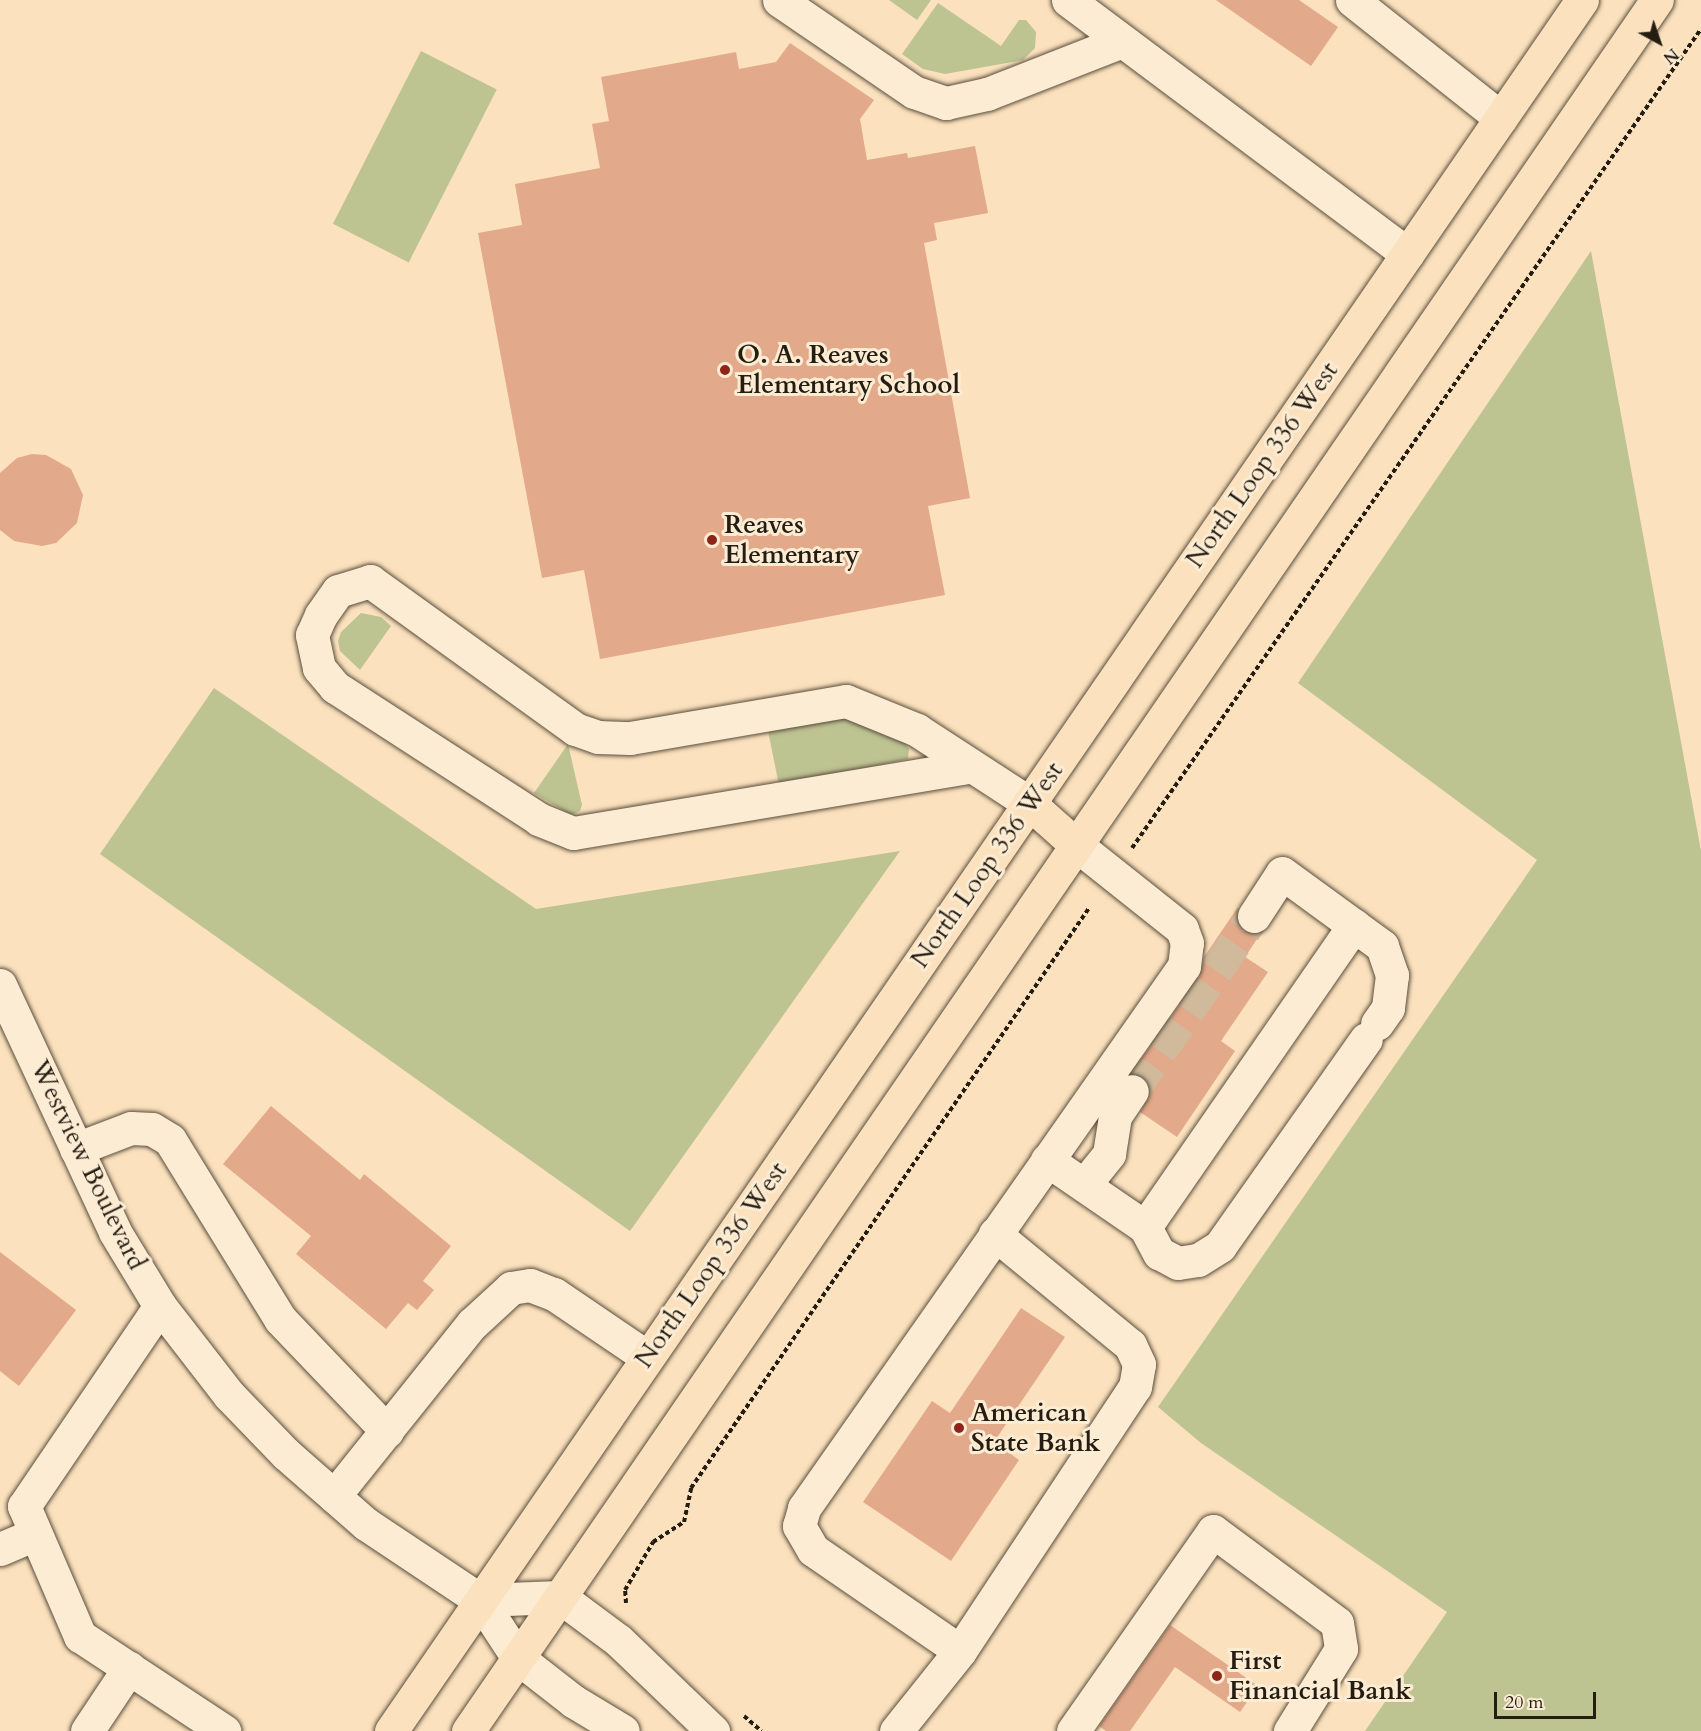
<!DOCTYPE html>
<html>
<head>
<meta charset="utf-8">
<style>
	body { margin:0 }
	#map { position:relative; width:1701px; height:1731px; overflow:hidden; background:#fbe1bd; font-family:Cardo,serif }
	div>[style] { position:absolute }
	.green>* { inset:0; background:#bec392; transform-origin:0 0 }
	.building>* { inset:0; background:#e3a98b }
	.minor-tunnel>* { height:33px; margin-top:-16.5px; transform-origin:0; background:repeating-linear-gradient(90deg,#d0ba9b 0 33px,transparent 0 49px) }
	.path>* { height:4px; margin-top:-2px; transform-origin:0; background:repeating-linear-gradient(90deg,#251d12 0 4.5px,transparent 0 7.5px) }
	.roads { filter:drop-shadow(0 0 2px #5a4e3d) drop-shadow(0 0 2px #5a4e3d) }
	.minor>* { height:33px; margin:-16.5px; padding:0 16.5px; transform-origin:16.5px; border-radius:16.5px; background:#fcecd4 }
	.major>* { height:33px; margin:-16.5px; padding:0 16.5px; transform-origin:16.5px; border-radius:16.5px; background:#fbe1bd }
	.dots>* { width:16px; height:16px; translate:-50% -50%; box-sizing:border-box; border:3px solid #fcecd4; border-radius:50% }
	span { translate:-50% -50%; white-space:nowrap; text-align:center; line-height:1.15; -webkit-text-stroke:6px #fcecd4; paint-order:stroke }
	.poi-label { font-size:26px; color:#251d12; font-weight:700 }
	.left { translate:0 -50%; text-align:left }
	.street-label { font-size:26px; color:#251d12 }
	.north { position:absolute; left:1629px; top:12px; width:60px; height:60px; -webkit-text-stroke:4px #fcecd4; paint-order:stroke; rotate:140deg; font-size:16px; font-weight:700; line-height:24px; text-align:center; color:#251d12 }
	.north::after { content:''; display:block; margin:auto; width:21px; height:27px; background:#251d12; clip-path:polygon(50% 0,100% 100%,50% 72%,0 100%) }
	.scale { position:absolute; left:1494px; top:1692px; width:102px; height:27px; box-sizing:border-box; border:3px solid #251d12; border-top:0; padding-left:8px; font-size:18px; line-height:21px; white-space:nowrap; color:#251d12; -webkit-text-stroke:4px #fcecd4; paint-order:stroke }
</style>
</head>
<body>
<div id="map">
	<div class="green">
		<div style="clip-path:polygon(889px 0,931px 0,917px 20px)"></div>
		<div style="clip-path:polygon(938px 3px,1001px 46px,1019px 20px,1026px 20px,1036px 32px,1035px 48px,1023px 60px,945px 74px,923px 69px,902px 54px)"></div>
		<div style="left:421px;top:51px;width:85px;height:194px;rotate:27deg"></div>
		<div style="clip-path:polygon(1591px 251px,1701px 851px,1701px 1731px,1365px 1731px,1447px 1612px,1201px 1443px,1158px 1407px,1537px 860px,1298px 683px)"></div>
		<div style="clip-path:polygon(361px 613px,381px 617px,391px 626px,360px 670px,340px 651px,338px 641px,341px 632px)"></div>
		<div style="clip-path:polygon(214px 688px,536px 909px,900px 851px,630px 1231px,100px 854px)"></div>
		<div style="clip-path:polygon(846px 717px,904px 742px,909px 749px,908px 759px,779px 785px,768px 731px)"></div>
		<div style="clip-path:polygon(568px 744px,582px 805px,580px 811px,571px 815px,534px 793px)"></div>
	</div>
	<div class="building">
		<div style="clip-path:polygon(1216px 0,1299px 0,1338px 27px,1311px 66px)"></div>
		<div style="clip-path:polygon(790px 43px,874px 100px,860px 119px,867px 160px,907px 153px,908px 158px,975px 146px,988px 213px,934px 223px,937px 240px,924px 243px,970px 498px,928px 506px,945px 595px,600px 659px,584px 570px,542px 578px,478px 233px,522px 225px,515px 184px,600px 168px,592px 124px,609px 121px,601px 77px,736px 52px,739px 69px,776px 62px)"></div>
		<div style="clip-path:polygon(32px 454px,46px 455px,71px 469px,83px 495px,77px 523px,56px 543px,42px 546px,14px 541px,0 530px,0 473px,17px 458px)"></div>
		<div style="clip-path:polygon(1238px 907px,1237px 924px,1243px 931px,1261px 933px,1245px 957px,1268px 972px,1221px 1041px,1235px 1051px,1177px 1137px,1140px 1112px,1151px 1093px,1149px 1083px,1132px 1072px,1199px 977px,1204px 957px)"></div>
		<div style="clip-path:polygon(271px 1106px,360px 1180px,364px 1174px,451px 1246px,423px 1281px,434px 1290px,417px 1310px,408px 1303px,386px 1329px,296px 1254px,311px 1236px,223px 1164px)"></div>
		<div style="clip-path:polygon(0 1252px,76px 1310px,19px 1386px,0 1371px)"></div>
		<div style="clip-path:polygon(1021px 1308px,1065px 1337px,994px 1442px,1019px 1460px,951px 1561px,863px 1502px,932px 1401px,950px 1413px)"></div>
		<div style="clip-path:polygon(1170px 1625px,1258px 1686px,1240px 1712px,1175px 1667px,1130px 1731px,1106px 1731px,1099px 1726px)"></div>
	</div>
	<div class="minor-tunnel">
		<div style="left:1132px;top:1091px;width:213px;rotate:-55.1deg"></div>
	</div>
	<div class="path">
		<div style="left:1132px;top:848px;width:997px;rotate:-55.21deg"></div>
		<div style="left:626px;top:1603px;width:13px;rotate:-94deg"></div>
		<div style="left:625px;top:1590px;width:56px;rotate:-59.7deg"></div>
		<div style="left:653px;top:1542px;width:37px;rotate:-33deg"></div>
		<div style="left:684px;top:1522px;width:35px;rotate:-78deg"></div>
		<div style="left:691px;top:1488px;width:703px;rotate:-55.54deg"></div>
		<div style="left:744px;top:1716px;width:23px;rotate:41deg"></div>
	</div>
	<div class="roads">
		<div class="minor">
			<div style="left:779px;top:0;width:163px;rotate:34.3deg"></div>
			<div style="left:914px;top:92px;width:34px;rotate:19deg"></div>
			<div style="left:946px;top:103px;width:42px;rotate:-12.4deg"></div>
			<div style="left:987px;top:94px;width:145px;rotate:-21.4deg"></div>
			<div style="left:1068px;top:0;width:424px;rotate:36.8deg"></div>
			<div style="left:1352px;top:0;width:190px;rotate:38.4deg"></div>
			<div style="left:968px;top:767px;width:400px;rotate:170.5deg"></div>
			<div style="left:573px;top:833px;width:37px;rotate:-158deg"></div>
			<div style="left:539px;top:819px;width:243px;rotate:-147.1deg"></div>
			<div style="left:335px;top:687px;width:25px;rotate:-130deg"></div>
			<div style="left:319px;top:668px;width:34px;rotate:-102deg"></div>
			<div style="left:312px;top:635px;width:22px;rotate:-66deg"></div>
			<div style="left:321px;top:615px;width:29px;rotate:-55deg"></div>
			<div style="left:338px;top:591px;width:34px;rotate:-17deg"></div>
			<div style="left:370px;top:581px;width:253px;rotate:35.8deg"></div>
			<div style="left:575px;top:729px;width:24px;rotate:19deg"></div>
			<div style="left:598px;top:737px;width:32px;rotate:2deg"></div>
			<div style="left:630px;top:738px;width:219px;rotate:-9.7deg"></div>
			<div style="left:846px;top:701px;width:77px;rotate:22.2deg"></div>
			<div style="left:917px;top:730px;width:134px;rotate:33.1deg"></div>
			<div style="left:1254px;top:916px;width:51px;rotate:-56.9deg"></div>
			<div style="left:1282px;top:873px;width:124px;rotate:36.1deg"></div>
			<div style="left:1382px;top:946px;width:31px;rotate:71deg"></div>
			<div style="left:1392px;top:975px;width:33px;rotate:97deg"></div>
			<div style="left:1388px;top:1008px;width:19px;rotate:125deg"></div>
			<div style="left:0;top:985px;width:272px;rotate:65deg"></div>
			<div style="left:115px;top:1232px;width:87px;rotate:58.7deg"></div>
			<div style="left:160px;top:1306px;width:113px;rotate:52.2deg"></div>
			<div style="left:229px;top:1395px;width:82px;rotate:46deg"></div>
			<div style="left:286px;top:1454px;width:106px;rotate:41.2deg"></div>
			<div style="left:366px;top:1524px;width:137px;rotate:33.7deg"></div>
			<div style="left:480px;top:1600px;width:69px;rotate:56.8deg"></div>
			<div style="left:518px;top:1658px;width:70px;rotate:38deg"></div>
			<div style="left:573px;top:1701px;width:58px;rotate:31deg"></div>
			<div style="left:76px;top:1149px;width:59px;rotate:-20.9deg"></div>
			<div style="left:131px;top:1128px;width:21px;rotate:3deg"></div>
			<div style="left:152px;top:1129px;width:21px;rotate:31deg"></div>
			<div style="left:170px;top:1140px;width:210px;rotate:58.4deg"></div>
			<div style="left:280px;top:1319px;width:155px;rotate:46.3deg"></div>
			<div style="left:1047px;top:1160px;width:119px;rotate:34.4deg"></div>
			<div style="left:1145px;top:1227px;width:367px;rotate:-55.3deg"></div>
			<div style="left:1084px;top:1185px;width:40px;rotate:-51deg"></div>
			<div style="left:1109px;top:1154px;width:38px;rotate:-81deg"></div>
			<div style="left:1115px;top:1116px;width:30px;rotate:-56deg"></div>
			<div style="left:1145px;top:1227px;width:30px;rotate:62deg"></div>
			<div style="left:1159px;top:1253px;width:21px;rotate:28deg"></div>
			<div style="left:1178px;top:1263px;width:20px;rotate:-9deg"></div>
			<div style="left:1198px;top:1260px;width:26px;rotate:-32deg"></div>
			<div style="left:1220px;top:1246px;width:253px;rotate:-54.8deg"></div>
			<div style="left:160px;top:1306px;width:242px;rotate:124.2deg"></div>
			<div style="left:24px;top:1506px;width:142px;rotate:66.7deg"></div>
			<div style="left:80px;top:1636px;width:173px;rotate:33.4deg"></div>
			<div style="left:334px;top:1496px;width:221px;rotate:-51.3deg"></div>
			<div style="left:472px;top:1324px;width:53px;rotate:-42.7deg"></div>
			<div style="left:511px;top:1288px;width:19px;rotate:-9deg"></div>
			<div style="left:530px;top:1285px;width:26px;rotate:21deg"></div>
			<div style="left:554px;top:1294px;width:112px;rotate:34.1deg"></div>
			<div style="left:0;top:1549px;width:38px;rotate:-23deg"></div>
			<div style="left:480px;top:1600px;width:80px;rotate:-2.1deg"></div>
			<div style="left:560px;top:1597px;width:72px;rotate:36.6deg"></div>
			<div style="left:618px;top:1640px;width:132px;rotate:43.8deg"></div>
			<div style="left:960px;top:1651px;width:317px;rotate:-56.5deg"></div>
			<div style="left:1135px;top:1387px;width:23px;rotate:-80deg"></div>
			<div style="left:1139px;top:1364px;width:21px;rotate:-115deg"></div>
			<div style="left:1130px;top:1345px;width:175px;rotate:-140.6deg"></div>
			<div style="left:87px;top:1731px;width:76px;rotate:-56.3deg"></div>
			<div style="left:896px;top:1731px;width:102px;rotate:-51.3deg"></div>
			<div style="left:960px;top:1651px;width:178px;rotate:-145.5deg"></div>
			<div style="left:813px;top:1550px;width:28px;rotate:-120deg"></div>
			<div style="left:799px;top:1526px;width:19px;rotate:-74deg"></div>
			<div style="left:804px;top:1508px;width:662px;rotate:-54.97deg"></div>
			<div style="left:1184px;top:966px;width:23px;rotate:-83deg"></div>
			<div style="left:1187px;top:943px;width:15px;rotate:-110deg"></div>
			<div style="left:1182px;top:929px;width:137px;rotate:-141.5deg"></div>
			<div style="left:1073px;top:1731px;width:244px;rotate:-55deg"></div>
			<div style="left:1213px;top:1531px;width:154px;rotate:36.6deg"></div>
			<div style="left:1337px;top:1623px;width:26px;rotate:81deg"></div>
			<div style="left:1341px;top:1649px;width:97px;rotate:121.9deg"></div>
		</div>
		<div class="major">
			<div style="left:1029px;top:803px;width:62px;rotate:41.7deg"></div>
			<div style="left:391px;top:1731px;width:2101px;rotate:-55.47deg"></div>
			<div style="left:468px;top:1731px;width:2100px;rotate:-55.52deg"></div>
		</div>
	</div>
	<div class="dots">
		<div style="left:725px;top:370px;background:#8f2418"></div>
		<div style="left:712px;top:540px;background:#8f2418"></div>
		<div style="left:959px;top:1428px;background:#8f2418"></div>
		<div style="left:1217px;top:1676px;background:#8f2418"></div>
	</div>
	<div class="poi-label">
		<span class="left" style="left:737px;top:370px">O. A. Reaves<br>Elementary School</span>
		<span class="left" style="left:724px;top:540px">Reaves<br>Elementary</span>
		<span class="left" style="left:971px;top:1428px">American<br>State Bank</span>
		<span class="left" style="left:1229px;top:1676px">First<br>Financial Bank</span>
	</div>
	<div class="street-label">
		<span style="left:1262px;top:465px;rotate:-55deg">North Loop 336 West</span>
		<span style="left:987px;top:865px;rotate:-55deg">North Loop 336 West</span>
		<span style="left:88px;top:1165px;rotate:64deg">Westview Boulevard</span>
		<span style="left:711px;top:1265px;rotate:-55deg">North Loop 336 West</span>
	</div>
	<div class="north">N</div>
	<div class="scale">20 m</div>
</div>
</body>
</html>
